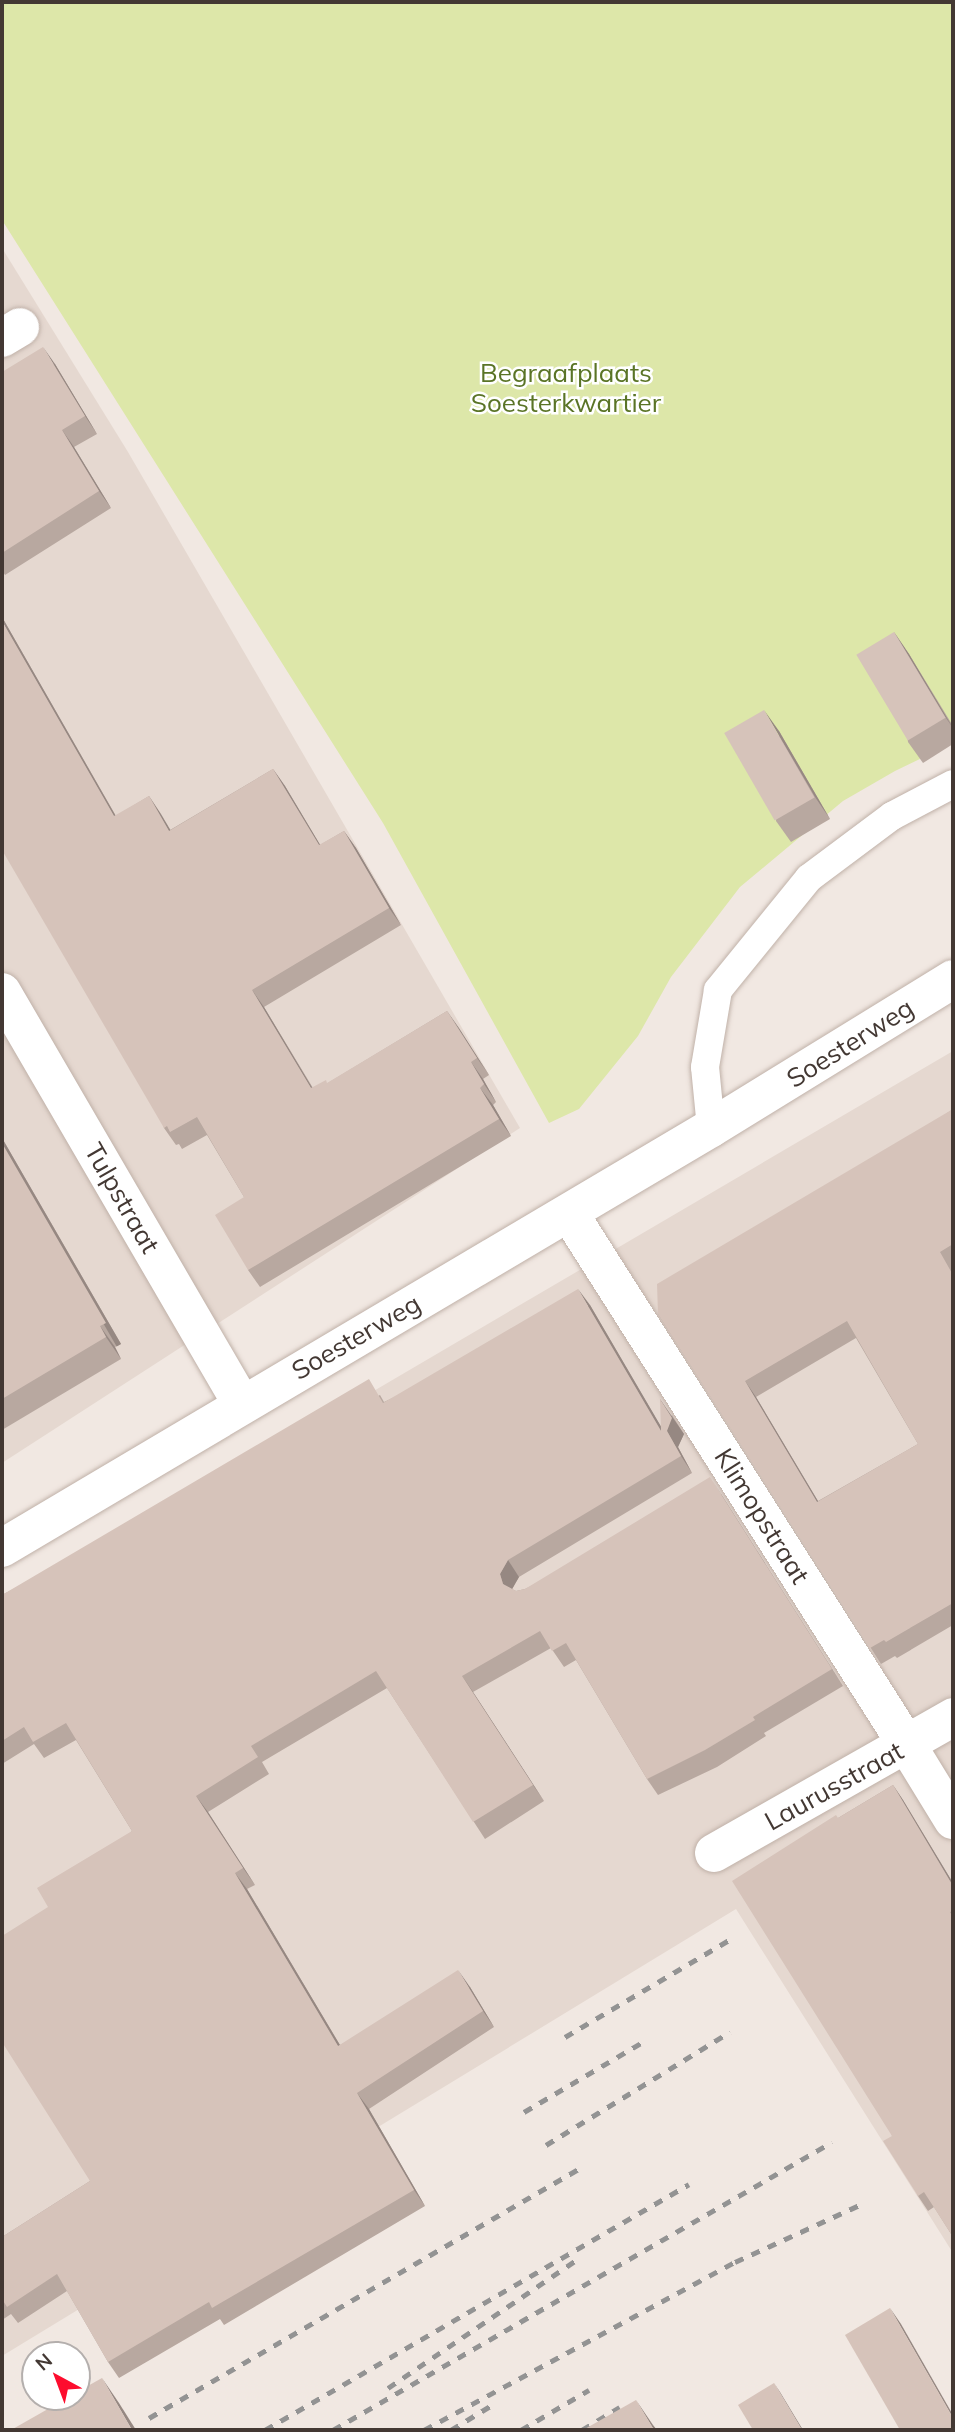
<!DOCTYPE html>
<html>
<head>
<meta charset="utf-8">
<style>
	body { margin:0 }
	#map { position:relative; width:955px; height:2432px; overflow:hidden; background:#f1e8e2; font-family:Mulish,sans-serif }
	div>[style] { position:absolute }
	.residential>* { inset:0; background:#e5d8d0 }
	.green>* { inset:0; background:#dde7a9 }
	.roads { filter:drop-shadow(0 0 2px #c0b1a8) drop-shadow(0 0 2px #c0b1a8) }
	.service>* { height:28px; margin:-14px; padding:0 14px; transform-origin:14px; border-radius:14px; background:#fff }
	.pedestrian>* { height:38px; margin:-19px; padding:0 19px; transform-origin:19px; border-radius:19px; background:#fff }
	.minor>* { height:38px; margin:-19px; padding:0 19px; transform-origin:19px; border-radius:19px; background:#fff }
	.rail>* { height:5px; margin-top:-2.5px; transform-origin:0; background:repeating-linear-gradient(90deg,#939393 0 9px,transparent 0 18px) }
	.wall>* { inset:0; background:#b8a8a0 }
	.shaded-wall>* { inset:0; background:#968882; transform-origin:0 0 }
	.building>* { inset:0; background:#d6c3ba; transform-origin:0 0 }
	span { translate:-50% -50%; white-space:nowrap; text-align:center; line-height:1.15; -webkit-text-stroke:5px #fff; paint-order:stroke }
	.park-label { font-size:26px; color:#5a7426 }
	.street-label { font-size:26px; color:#433833 }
	.frame { position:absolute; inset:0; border:4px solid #433833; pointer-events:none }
	.north { position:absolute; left:21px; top:2341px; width:70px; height:70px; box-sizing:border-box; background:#fff; border:2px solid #b4afad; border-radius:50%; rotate:319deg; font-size:19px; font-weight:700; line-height:28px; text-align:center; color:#433833 }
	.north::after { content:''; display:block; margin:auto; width:24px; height:32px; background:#fd0d2e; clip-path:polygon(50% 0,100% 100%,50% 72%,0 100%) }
</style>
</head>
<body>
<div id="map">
	<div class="residential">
		<div style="clip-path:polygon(2px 248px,128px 452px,520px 1128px,2px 1463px)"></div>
		<div style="clip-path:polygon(953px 1051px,953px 2253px,736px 1909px,2px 2356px,2px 1609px)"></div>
	</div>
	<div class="green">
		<div style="clip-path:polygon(2px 2px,953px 2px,953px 743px,895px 771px,843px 801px,740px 887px,671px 977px,638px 1036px,579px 1109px,549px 1123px,383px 823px,2px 220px)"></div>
	</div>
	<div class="roads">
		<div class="service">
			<div style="left:711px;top:1128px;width:61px;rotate:-95.6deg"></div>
			<div style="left:705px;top:1067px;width:78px;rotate:-80.4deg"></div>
			<div style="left:718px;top:990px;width:144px;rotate:-50.9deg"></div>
			<div style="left:809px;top:878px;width:104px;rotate:-36.8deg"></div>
			<div style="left:892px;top:816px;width:69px;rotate:-27.7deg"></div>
		</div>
		<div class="pedestrian">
			<div style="left:569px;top:1213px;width:630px;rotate:57.57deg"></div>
		</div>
		<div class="minor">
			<div style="left:2px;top:338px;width:21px;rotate:-31deg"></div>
			<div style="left:2px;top:992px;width:477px;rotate:59.8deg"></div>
			<div style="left:2px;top:1548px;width:824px;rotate:-30.64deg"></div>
			<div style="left:711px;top:1128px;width:284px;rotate:-31.6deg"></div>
			<div style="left:907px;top:1745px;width:88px;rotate:58.5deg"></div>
			<div style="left:714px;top:1853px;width:275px;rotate:-29.6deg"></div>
		</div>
	</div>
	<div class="rail">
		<div style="left:565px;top:2037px;width:196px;rotate:-30.6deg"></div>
		<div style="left:524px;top:2112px;width:142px;rotate:-30.5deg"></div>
		<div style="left:546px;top:2145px;width:216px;rotate:-31.6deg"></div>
		<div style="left:388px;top:2388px;width:227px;rotate:-34.2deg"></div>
		<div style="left:149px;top:2418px;width:497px;rotate:-30.1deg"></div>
		<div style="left:265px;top:2430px;width:490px;rotate:-30.1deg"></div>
		<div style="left:333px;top:2430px;width:576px;rotate:-29.99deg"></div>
		<div style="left:424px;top:2430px;width:353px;rotate:-28.4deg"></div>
		<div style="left:735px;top:2262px;width:142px;rotate:-24.6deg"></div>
		<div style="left:451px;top:2430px;width:48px;rotate:-31.4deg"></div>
		<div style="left:521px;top:2430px;width:79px;rotate:-30.5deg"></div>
		<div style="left:582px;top:2430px;width:44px;rotate:-31.2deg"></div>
	</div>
	<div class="wall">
		<div style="clip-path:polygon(55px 364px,97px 434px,74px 447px,111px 508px,5px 575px,2px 570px,2px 372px)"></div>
		<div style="clip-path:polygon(2px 617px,116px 816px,149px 796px,170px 830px,273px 769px,285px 786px,320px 845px,344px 831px,356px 848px,401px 925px,264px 1007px,313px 1088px,328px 1083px,447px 1011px,489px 1075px,483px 1079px,496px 1102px,493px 1105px,511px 1136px,260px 1287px,248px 1270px,244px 1197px,207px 1135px,182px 1149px,179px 1144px,176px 1145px,164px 1128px)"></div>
		<div style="clip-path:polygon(894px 632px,909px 654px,953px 726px,953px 744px,923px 763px,908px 742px)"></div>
		<div style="clip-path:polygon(779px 731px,830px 819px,791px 842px,776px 821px)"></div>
		<div style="clip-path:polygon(evenodd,953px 1109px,953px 1267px,951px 1268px,953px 1272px,953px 1625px,897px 1658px,895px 1656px,881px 1664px,658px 1314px,953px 1109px,856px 1338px,918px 1444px,818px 1501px,756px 1397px,856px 1338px)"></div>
		<div style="clip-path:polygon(2px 1138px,121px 1344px,115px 1347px,121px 1359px,2px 1430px)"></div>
		<div style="clip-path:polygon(590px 1305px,661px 1427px,672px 1415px,684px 1434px,678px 1447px,692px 1473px,519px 1577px,512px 1589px,516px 1591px,525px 1589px,721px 1494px,843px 1686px,764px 1733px,766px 1736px,717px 1767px,658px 1795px,647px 1779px,576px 1660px,564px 1667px,551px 1648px,473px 1692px,544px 1801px,485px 1839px,387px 1688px,262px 1762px,269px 1774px,208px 1812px,255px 1885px,247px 1889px,340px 2045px,470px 1987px,494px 2027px,369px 2109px,425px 2206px,224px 2325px,220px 2319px,119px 2378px,108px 2362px,67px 2291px,18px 2323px,11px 2314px,2px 2320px,2px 2237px,90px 2181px,48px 1907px,132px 1831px,76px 1740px,44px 1758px,34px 1744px,2px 1764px,2px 1595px,380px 1395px,384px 1402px)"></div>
		<div style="clip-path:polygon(893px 1785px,903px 1800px,953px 1883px,953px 2237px,934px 2207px,928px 2211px,918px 2196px,892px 2136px,838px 1818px)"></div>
	</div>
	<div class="shaded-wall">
		<div style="clip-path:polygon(43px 347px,55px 364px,97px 434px,85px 416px)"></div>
		<div style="clip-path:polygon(62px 430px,74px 447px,111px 508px,99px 491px)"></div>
		<div style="clip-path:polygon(2px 617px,126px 834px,114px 816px,2px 621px)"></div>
		<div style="clip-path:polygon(894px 632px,909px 654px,953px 728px,946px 718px)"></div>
		<div style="clip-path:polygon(764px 710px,779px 731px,830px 819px,815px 797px)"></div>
		<div style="clip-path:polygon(273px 769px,285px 786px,331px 863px,319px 845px)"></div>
		<div style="clip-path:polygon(149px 796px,161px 814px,181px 848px,169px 831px)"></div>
		<div style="clip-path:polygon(344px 831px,356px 848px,401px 925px,389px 908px)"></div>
		<div style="clip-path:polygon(252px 990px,264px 1007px,323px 1106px,311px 1088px)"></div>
		<div style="clip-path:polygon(447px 1011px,459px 1028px,489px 1075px,477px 1058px)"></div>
		<div style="clip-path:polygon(471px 1062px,483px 1079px,496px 1102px,484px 1084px)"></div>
		<div style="clip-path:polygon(480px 1088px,493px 1105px,511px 1136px,499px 1119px)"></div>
		<div style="left:2px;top:1138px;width:238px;height:5px;rotate:60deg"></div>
		<div style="clip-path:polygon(578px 1289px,590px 1305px,673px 1447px,661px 1431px)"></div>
		<div style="clip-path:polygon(100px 1326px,115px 1347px,121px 1359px,106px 1337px)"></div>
		<div style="clip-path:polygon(745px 1381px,756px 1397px,828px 1518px,817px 1502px)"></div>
		<div style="clip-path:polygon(660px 1399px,684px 1434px,678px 1447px,692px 1473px,681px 1456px,667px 1431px)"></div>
		<div style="clip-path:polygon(710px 1477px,721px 1494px,843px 1686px,832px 1669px)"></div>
		<div style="clip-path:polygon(508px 1560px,519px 1577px,511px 1591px,503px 1584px,500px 1574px)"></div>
		<div style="clip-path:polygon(462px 1676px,473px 1692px,544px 1801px,533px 1785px)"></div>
		<div style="clip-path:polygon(893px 1785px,903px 1800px,953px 1883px,953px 1886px)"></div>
		<div style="clip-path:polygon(196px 1796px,208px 1812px,255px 1885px,243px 1868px)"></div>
		<div style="clip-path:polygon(235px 1873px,247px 1889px,350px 2062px,338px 2046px)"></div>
		<div style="clip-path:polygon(458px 1970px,470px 1987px,494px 2027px,483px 2011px)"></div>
		<div style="clip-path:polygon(357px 2093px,369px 2109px,425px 2206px,414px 2190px)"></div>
		<div style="clip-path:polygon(890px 2308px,901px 2324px,953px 2415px,953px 2418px)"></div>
		<div style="clip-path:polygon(102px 2378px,119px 2403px,136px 2430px,132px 2430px)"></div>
		<div style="clip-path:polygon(774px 2383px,780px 2392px,803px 2430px,802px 2430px)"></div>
		<div style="clip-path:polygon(636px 2400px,653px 2425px,657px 2430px,654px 2430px)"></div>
	</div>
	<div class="building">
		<div style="clip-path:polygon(43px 347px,85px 416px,62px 430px,99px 491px,2px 553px,2px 372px)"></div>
		<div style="clip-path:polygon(2px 621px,114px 816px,149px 796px,169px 831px,273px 769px,319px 845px,344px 831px,389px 908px,252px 990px,311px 1088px,326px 1080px,327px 1083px,447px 1011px,477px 1058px,471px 1062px,484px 1084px,480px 1088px,499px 1119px,248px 1270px,215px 1215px,244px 1197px,197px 1117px,170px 1132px,167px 1126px,164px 1128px,2px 850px)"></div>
		<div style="left:894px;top:632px;width:100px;height:44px;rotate:59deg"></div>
		<div style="left:764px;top:710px;width:101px;height:46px;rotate:60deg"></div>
		<div style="clip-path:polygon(evenodd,953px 1109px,953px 1244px,940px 1252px,953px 1275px,953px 1603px,886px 1642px,884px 1640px,870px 1648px,658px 1314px,657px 1284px,953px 1109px,847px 1321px,918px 1444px,817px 1502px,745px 1381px,847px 1321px)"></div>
		<div style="clip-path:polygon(2px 1143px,106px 1323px,100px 1326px,106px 1337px,2px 1399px)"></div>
		<div style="clip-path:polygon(578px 1289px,661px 1431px,660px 1399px,672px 1418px,667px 1431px,681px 1456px,508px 1560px,500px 1574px,503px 1584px,516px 1591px,525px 1589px,710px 1477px,832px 1669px,753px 1717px,755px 1720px,705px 1750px,647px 1779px,566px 1643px,552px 1651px,540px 1631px,462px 1676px,533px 1785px,473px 1822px,376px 1671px,251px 1746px,258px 1757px,196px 1796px,243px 1868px,235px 1873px,338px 2046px,458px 1970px,483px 2011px,357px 2093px,414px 2190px,212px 2308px,209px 2302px,108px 2362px,57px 2274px,7px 2307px,2px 2299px,2px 2237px,90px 2181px,2px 2042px,2px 1936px,48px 1907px,37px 1888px,132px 1831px,66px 1723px,33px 1742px,24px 1727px,2px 1741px,2px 1595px,369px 1379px,383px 1403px)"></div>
		<div style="clip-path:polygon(893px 1785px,953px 1886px,953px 1911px,950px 1912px,953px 1917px,953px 2237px,924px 2192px,918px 2196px,883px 2141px,892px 2136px,732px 1881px,836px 1815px,838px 1818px)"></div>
		<div style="clip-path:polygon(890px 2308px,953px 2418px,953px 2430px,900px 2430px,845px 2335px)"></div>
		<div style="clip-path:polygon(102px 2378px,132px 2430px,11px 2430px,69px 2397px,77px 2397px,77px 2392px)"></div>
		<div style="clip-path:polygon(774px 2383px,802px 2430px,753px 2430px,738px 2405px)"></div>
		<div style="clip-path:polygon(636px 2400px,654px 2430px,583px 2430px)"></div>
	</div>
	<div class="park-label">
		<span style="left:566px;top:388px">Begraafplaats<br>Soesterkwartier</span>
	</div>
	<div class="street-label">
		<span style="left:850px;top:1043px;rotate:-32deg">Soesterweg</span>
		<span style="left:122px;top:1198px;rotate:60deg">Tulpstraat</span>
		<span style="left:356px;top:1337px;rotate:-30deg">Soesterweg</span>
		<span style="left:762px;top:1516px;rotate:58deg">Klimopstraat</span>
		<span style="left:834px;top:1786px;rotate:-29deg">Laurusstraat</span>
	</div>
	<div class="frame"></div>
	<div class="north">N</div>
</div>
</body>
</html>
